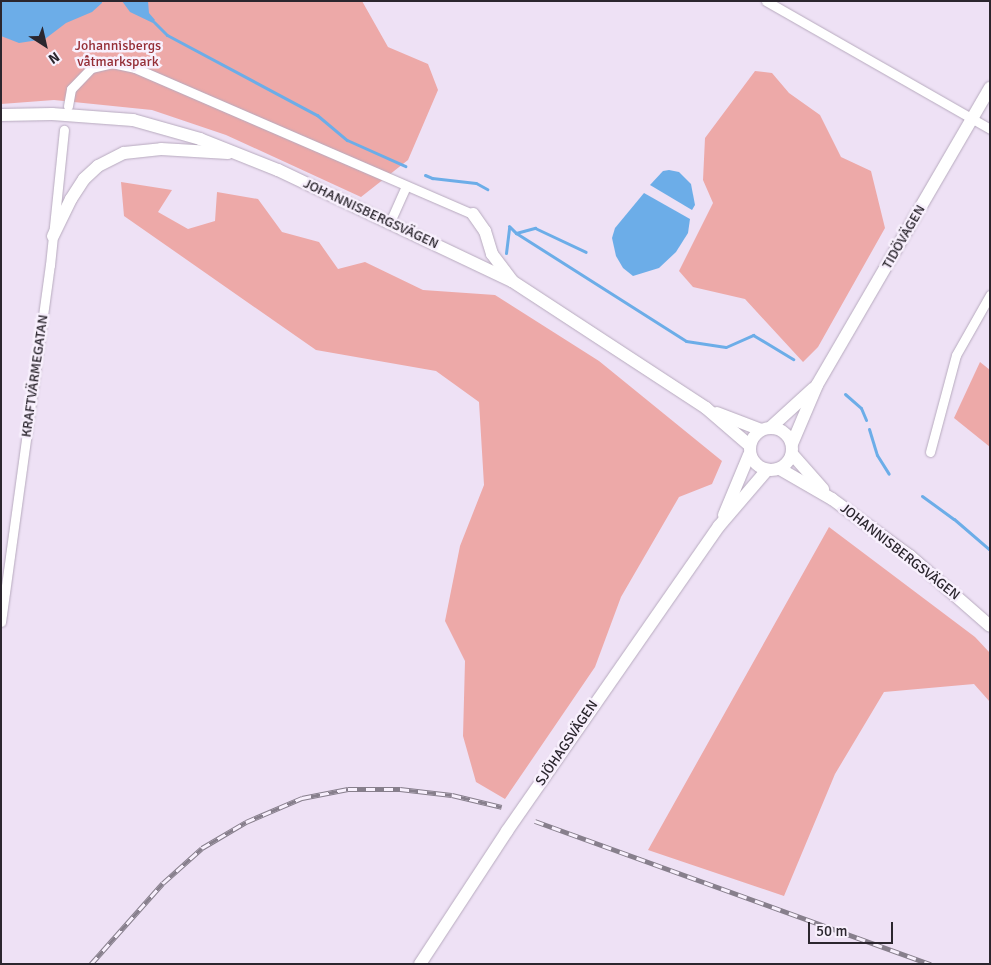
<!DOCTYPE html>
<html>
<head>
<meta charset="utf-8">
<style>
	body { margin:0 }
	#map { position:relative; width:991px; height:965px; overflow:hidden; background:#eee1f5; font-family:Signika,sans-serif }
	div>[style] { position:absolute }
	.green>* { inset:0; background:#eda9a8 }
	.water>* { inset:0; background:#6cade8 }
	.stream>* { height:3px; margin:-1.5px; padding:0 1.5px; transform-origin:1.5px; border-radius:1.5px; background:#6cade8 }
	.roads { filter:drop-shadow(0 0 1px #b7aabe) drop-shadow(0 0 1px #b7aabe) }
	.street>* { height:9px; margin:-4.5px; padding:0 4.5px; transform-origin:4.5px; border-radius:4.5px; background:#fff }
	.secondary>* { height:12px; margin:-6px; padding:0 6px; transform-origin:6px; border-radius:6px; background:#fff }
	.secondary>.ring { margin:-6px; padding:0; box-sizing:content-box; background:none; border:12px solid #fff; border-radius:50% }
	.rail>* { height:5px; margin-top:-2.5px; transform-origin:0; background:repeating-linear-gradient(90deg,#f8f0fd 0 9px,#877f8c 0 18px); box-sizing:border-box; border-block:1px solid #877f8c }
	span { translate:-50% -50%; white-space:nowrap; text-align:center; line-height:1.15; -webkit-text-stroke:5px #f8f0fd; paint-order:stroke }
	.park-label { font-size:14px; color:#952e36 }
	.street-label { font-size:14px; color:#2b262e }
	.frame { position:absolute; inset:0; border:2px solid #2b262e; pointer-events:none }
	.north { position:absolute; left:20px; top:20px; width:50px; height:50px; -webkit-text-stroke:4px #f8f0fd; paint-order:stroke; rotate:145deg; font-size:14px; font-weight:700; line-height:20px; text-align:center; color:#2b262e }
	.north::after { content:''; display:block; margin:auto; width:18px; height:22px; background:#2b262e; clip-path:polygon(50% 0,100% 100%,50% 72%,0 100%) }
	.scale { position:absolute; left:808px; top:922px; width:85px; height:22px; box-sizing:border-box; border:2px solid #2b262e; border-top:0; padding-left:6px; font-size:15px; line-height:18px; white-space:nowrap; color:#2b262e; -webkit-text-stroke:4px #f8f0fd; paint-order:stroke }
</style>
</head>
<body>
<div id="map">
	<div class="green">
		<div style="clip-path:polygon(1px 1px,362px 1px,388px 47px,428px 64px,438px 90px,408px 160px,361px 197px,226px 135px,152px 110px,54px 100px,1px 104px)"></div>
		<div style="clip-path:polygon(755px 71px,772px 73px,789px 93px,820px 115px,841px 157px,871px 171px,885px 228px,818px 347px,803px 362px,745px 299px,693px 287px,679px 271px,713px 203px,703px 180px,705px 138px)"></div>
		<div style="clip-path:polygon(121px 182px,172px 190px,158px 212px,188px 229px,215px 221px,217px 192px,258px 199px,282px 232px,319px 242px,338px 269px,365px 262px,423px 290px,495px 295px,599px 361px,722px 461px,712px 484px,679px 497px,621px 597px,595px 667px,505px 799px,476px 782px,463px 736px,465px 661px,445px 621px,460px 546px,484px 485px,479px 402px,436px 371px,316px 350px,124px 216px)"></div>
		<div style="clip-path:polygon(980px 362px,990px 370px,990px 447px,954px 418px)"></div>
		<div style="clip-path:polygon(829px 527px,975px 637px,990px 653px,990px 702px,974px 684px,884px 692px,835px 774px,784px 896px,648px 850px)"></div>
	</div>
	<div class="water">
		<div style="clip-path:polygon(1px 1px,102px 1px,102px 3px,92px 12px,66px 23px,45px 39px,19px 43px,1px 36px)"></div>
		<div style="clip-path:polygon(122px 1px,148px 1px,149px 13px,155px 20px,153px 23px,130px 12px)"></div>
		<div style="clip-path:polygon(669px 170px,679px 172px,691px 184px,695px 205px,692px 210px,650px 185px,663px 171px)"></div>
		<div style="clip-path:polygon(644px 193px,690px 219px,688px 233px,676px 252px,659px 268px,633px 276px,623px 268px,616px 256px,612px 238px,615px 228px)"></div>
	</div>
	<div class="stream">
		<div style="left:154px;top:22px;width:18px;rotate:45deg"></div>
		<div style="left:167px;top:35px;width:170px;rotate:28.1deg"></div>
		<div style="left:317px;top:115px;width:39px;rotate:40deg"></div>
		<div style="left:347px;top:140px;width:64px;rotate:24.1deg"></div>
		<div style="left:425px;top:175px;width:8px;rotate:23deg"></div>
		<div style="left:432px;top:178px;width:44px;rotate:6.5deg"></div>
		<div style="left:476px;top:183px;width:13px;rotate:29deg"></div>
		<div style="left:509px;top:226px;width:10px;rotate:45deg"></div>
		<div style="left:516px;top:233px;width:201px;rotate:32.4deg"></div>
		<div style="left:686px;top:341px;width:40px;rotate:8.5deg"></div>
		<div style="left:726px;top:347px;width:30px;rotate:-24deg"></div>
		<div style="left:753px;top:335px;width:47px;rotate:31deg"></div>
		<div style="left:516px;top:233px;width:20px;rotate:-15deg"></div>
		<div style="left:535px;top:228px;width:56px;rotate:25.2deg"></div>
		<div style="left:506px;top:253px;width:26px;rotate:-83deg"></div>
		<div style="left:845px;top:394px;width:21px;rotate:41deg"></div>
		<div style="left:861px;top:408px;width:13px;rotate:67deg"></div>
		<div style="left:869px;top:429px;width:27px;rotate:73deg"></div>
		<div style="left:877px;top:455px;width:22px;rotate:58deg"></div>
		<div style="left:922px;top:496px;width:39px;rotate:36deg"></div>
		<div style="left:954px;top:519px;width:48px;rotate:40.7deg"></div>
	</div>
	<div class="roads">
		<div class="street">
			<div style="left:766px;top:1px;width:258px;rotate:29.7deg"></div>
			<div style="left:68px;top:106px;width:17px;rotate:-80deg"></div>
			<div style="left:71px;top:89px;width:29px;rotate:-46deg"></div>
			<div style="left:91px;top:68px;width:22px;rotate:-13deg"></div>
			<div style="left:112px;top:63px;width:24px;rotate:12deg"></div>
			<div style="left:135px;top:68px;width:368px;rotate:23.4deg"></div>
			<div style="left:390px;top:222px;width:39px;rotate:-66deg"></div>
			<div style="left:930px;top:452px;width:100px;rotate:-75deg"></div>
			<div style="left:956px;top:355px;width:69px;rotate:-60.5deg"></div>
			<div style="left:1px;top:622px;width:360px;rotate:-82.2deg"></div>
			<div style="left:50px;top:265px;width:136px;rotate:-84.1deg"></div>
		</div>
		<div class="secondary">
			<div style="left:1px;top:115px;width:51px;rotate:-1.1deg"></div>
			<div style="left:52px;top:114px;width:81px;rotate:4.2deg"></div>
			<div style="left:133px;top:120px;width:70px;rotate:15.8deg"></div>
			<div style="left:200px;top:139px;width:84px;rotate:21.7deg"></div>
			<div style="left:278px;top:170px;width:259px;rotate:25.4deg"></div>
			<div style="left:512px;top:281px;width:232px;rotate:33.2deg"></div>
			<div style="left:706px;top:408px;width:57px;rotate:40.7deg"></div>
			<div style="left:473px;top:214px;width:21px;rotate:55deg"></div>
			<div style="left:485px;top:231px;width:24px;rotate:73deg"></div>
			<div style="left:492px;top:254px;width:34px;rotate:53deg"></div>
			<div style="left:53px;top:236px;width:41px;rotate:-64.1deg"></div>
			<div style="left:71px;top:199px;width:24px;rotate:-57deg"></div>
			<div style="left:84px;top:179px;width:19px;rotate:-43deg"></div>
			<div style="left:98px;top:166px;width:29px;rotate:-27deg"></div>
			<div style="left:124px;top:153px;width:37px;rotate:-6deg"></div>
			<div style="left:161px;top:149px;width:67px;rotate:3.4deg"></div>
			<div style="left:717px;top:413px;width:47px;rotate:21.1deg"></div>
			<div class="ring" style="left:750px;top:428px;width:30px;height:30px"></div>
			<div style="left:770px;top:428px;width:59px;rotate:-42.3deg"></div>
			<div style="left:792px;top:444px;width:64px;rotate:-67deg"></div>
			<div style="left:817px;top:385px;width:344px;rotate:-59.8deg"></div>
			<div style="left:792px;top:454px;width:47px;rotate:48.5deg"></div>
			<div style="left:780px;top:469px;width:60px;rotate:30deg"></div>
			<div style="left:832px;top:499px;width:97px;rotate:36.2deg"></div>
			<div style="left:910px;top:556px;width:106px;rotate:41.2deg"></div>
			<div style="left:724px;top:515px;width:65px;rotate:-67.4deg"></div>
			<div style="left:420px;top:964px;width:159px;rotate:-56.8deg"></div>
			<div style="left:507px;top:831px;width:371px;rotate:-55.2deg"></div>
			<div style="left:719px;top:526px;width:74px;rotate:-49.4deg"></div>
		</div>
	</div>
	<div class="rail">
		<div style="left:535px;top:821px;width:421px;rotate:19.9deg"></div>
		<div style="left:91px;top:964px;width:108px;rotate:-48.4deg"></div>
		<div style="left:163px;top:883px;width:52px;rotate:-41.9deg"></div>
		<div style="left:202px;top:848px;width:51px;rotate:-30.6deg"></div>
		<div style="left:246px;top:822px;width:61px;rotate:-23.2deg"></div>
		<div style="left:302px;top:798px;width:47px;rotate:-11.1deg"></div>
		<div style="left:348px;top:789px;width:52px"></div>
		<div style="left:400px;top:789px;width:52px;rotate:6.6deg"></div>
		<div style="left:452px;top:795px;width:51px;rotate:13.5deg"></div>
	</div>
	<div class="park-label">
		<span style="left:118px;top:54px">Johannisbergs<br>våtmarkspark</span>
	</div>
	<div class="street-label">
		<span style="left:371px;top:214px;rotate:25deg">JOHANNISBERGSVÄGEN</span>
		<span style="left:904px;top:237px;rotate:-60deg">TIDÖVÄGEN</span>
		<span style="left:35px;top:376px;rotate:-82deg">KRAFTVÄRMEGATAN</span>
		<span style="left:900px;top:552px;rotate:38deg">JOHANNISBERGSVÄGEN</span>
		<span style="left:567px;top:743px;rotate:-56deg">SJÖHAGSVÄGEN</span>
	</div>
	<div class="frame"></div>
	<div class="north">N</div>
	<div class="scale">50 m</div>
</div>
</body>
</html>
